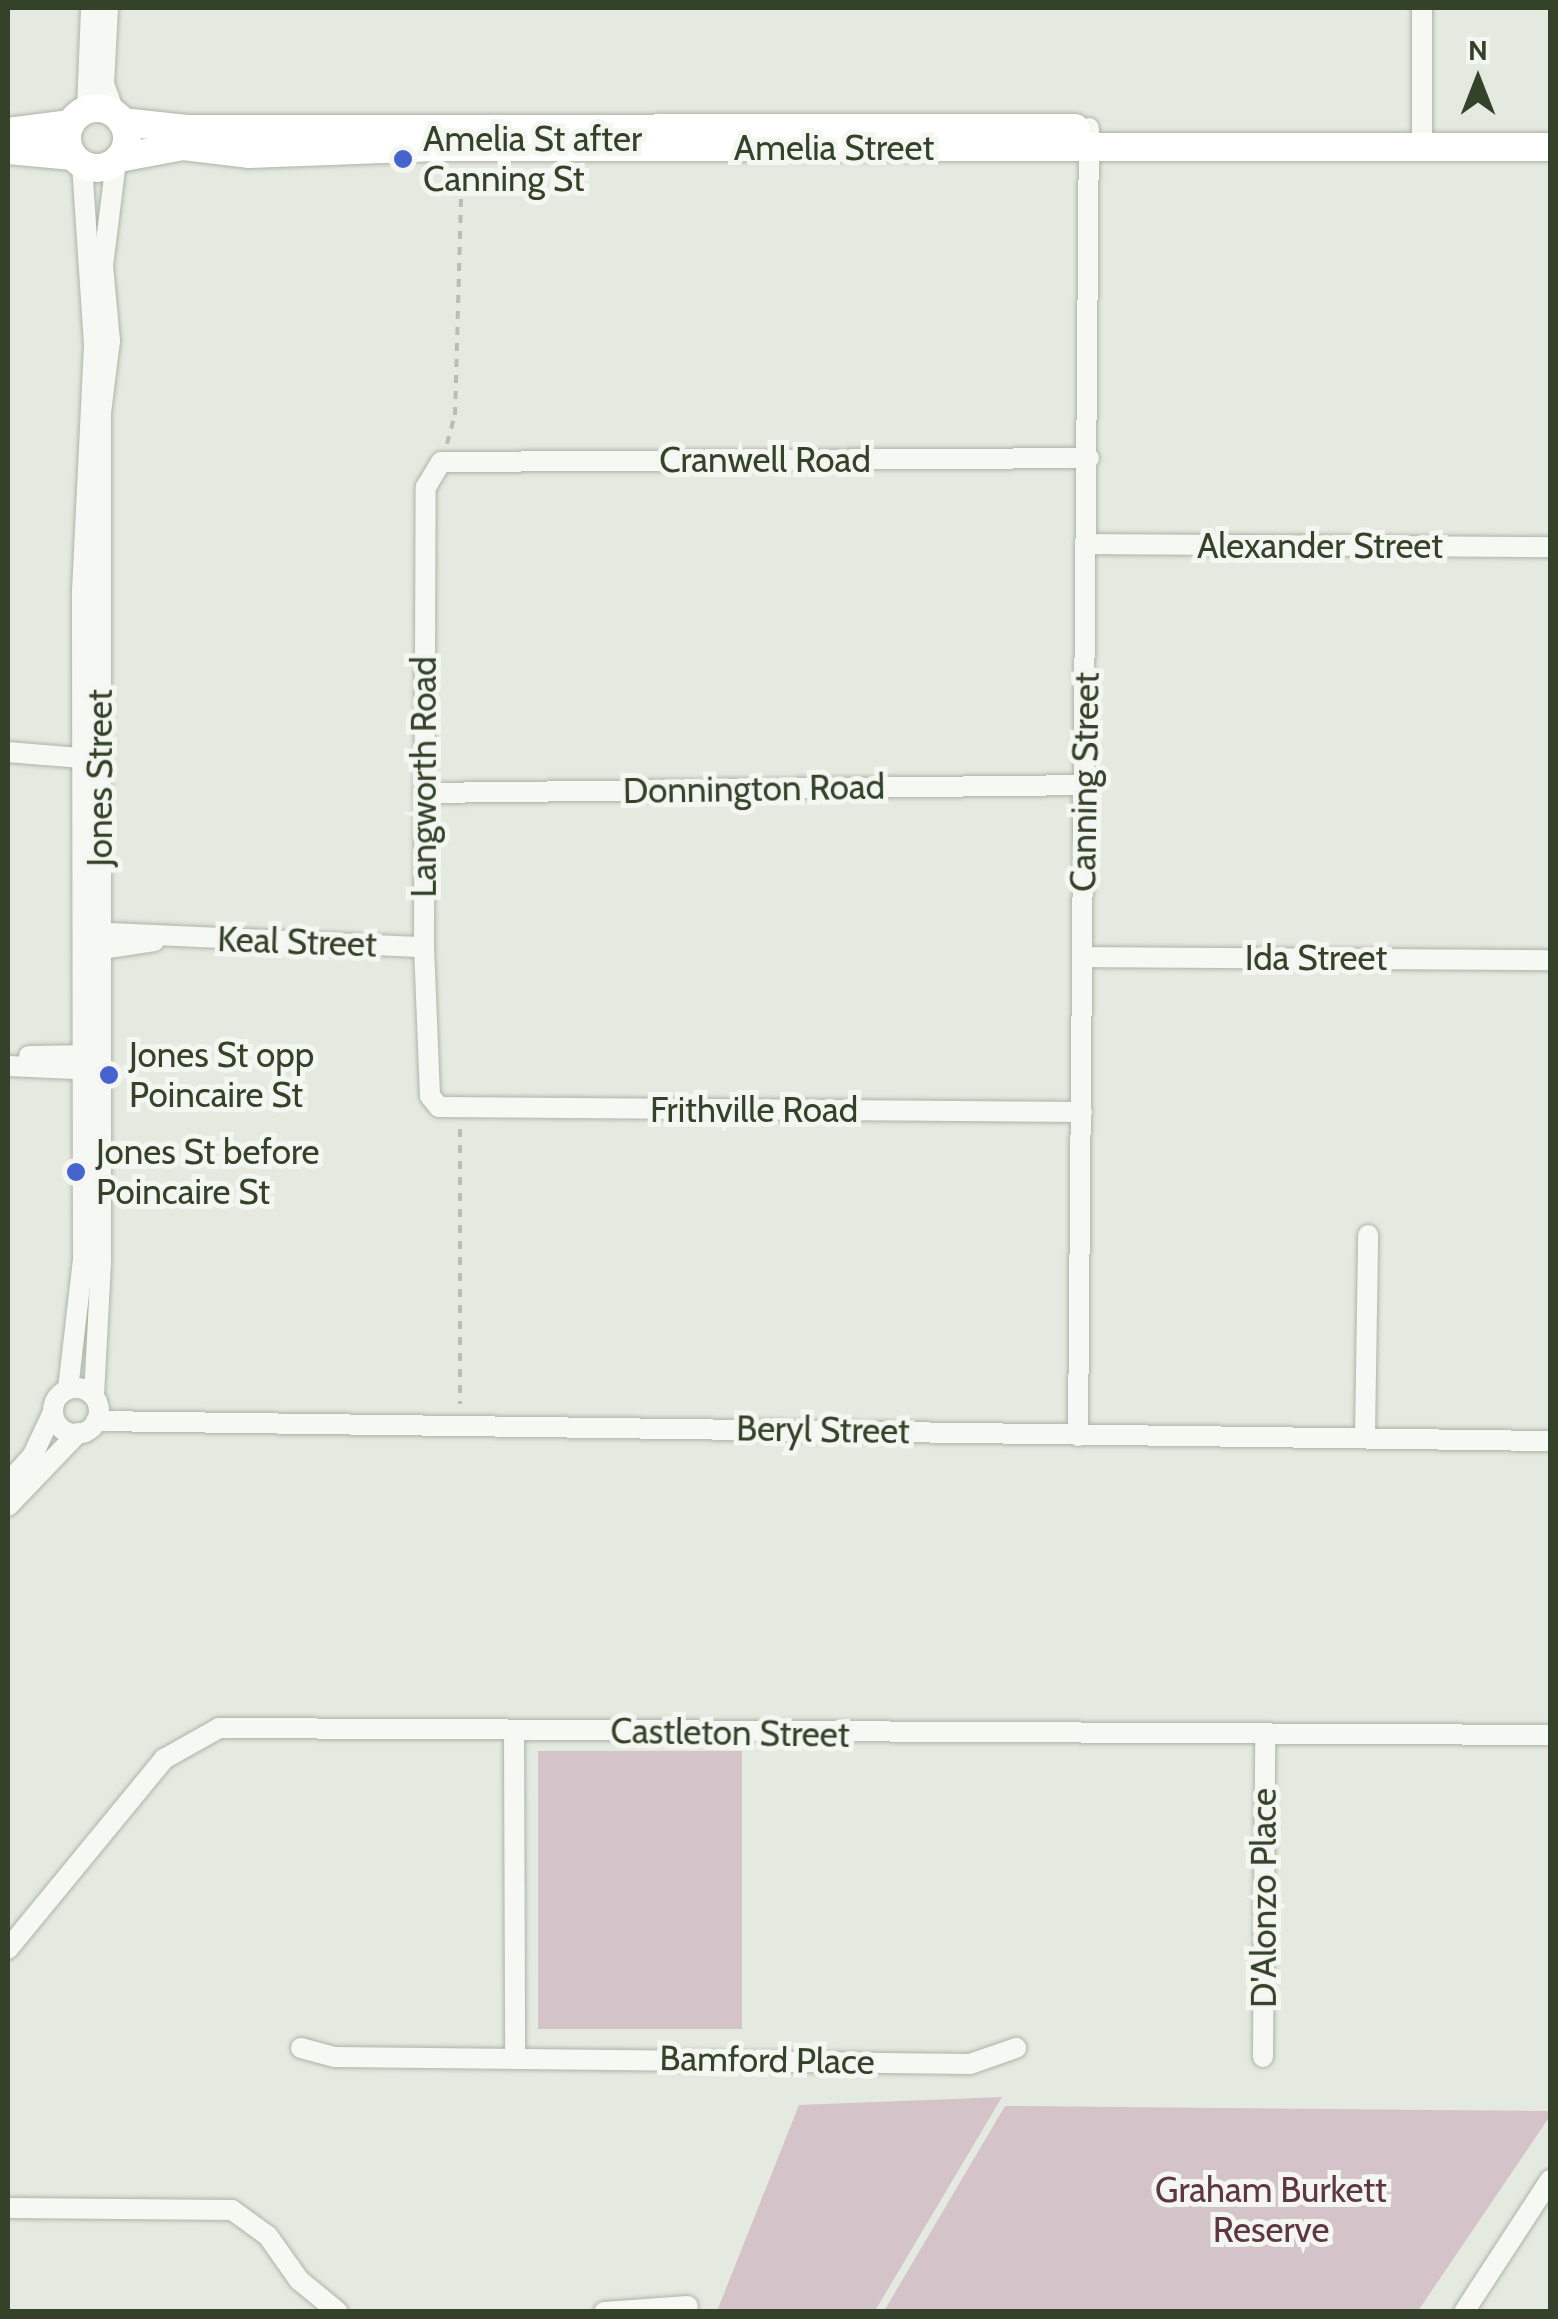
<!DOCTYPE html>
<html>
<head>
<meta charset="utf-8">
<style>
	body { margin:0 }
	#map { position:relative; width:1558px; height:2319px; overflow:hidden; background:#e5eae1; font-family:Cabin,sans-serif }
	div>[style] { position:absolute }
	.green>* { inset:0; background:#d4c3c8; transform-origin:0 0 }
	.path>* { height:4px; margin-top:-2px; transform-origin:0; background:repeating-linear-gradient(90deg,#b8beb3 0 8px,transparent 0 16px) }
	.roads { filter:drop-shadow(0 0 2px #acb4a6) drop-shadow(0 0 2px #acb4a6) }
	.minor>* { height:20px; margin:-10px; padding:0 10px; transform-origin:10px; border-radius:10px; background:#f6f8f4 }
	.minor>.ring { margin:-10px; padding:0; box-sizing:content-box; background:none; border:20px solid #f6f8f4; border-radius:50% }
	.major>* { height:28px; margin:-14px; padding:0 14px; transform-origin:14px; border-radius:14px; background:#fff }
	.major>.ring { margin:-14px; padding:0; box-sizing:content-box; background:none; border:28px solid #fff; border-radius:50% }
	.dots>* { width:28px; height:28px; translate:-50% -50%; box-sizing:border-box; border:5px solid #f4f7f1; border-radius:50% }
	span { translate:-50% -50%; white-space:nowrap; text-align:center; line-height:1.15; -webkit-text-stroke:10px #f4f7f1; paint-order:stroke }
	.poi-label { font-size:35px; color:#34422a }
	.left { translate:0 -50%; text-align:left }
	.street-label { font-size:35px; color:#34422a }
	.park-label { font-size:35px; color:#5e3740 }
	.frame { position:absolute; inset:0; border:10px solid #34422a; pointer-events:none }
	.north { position:absolute; left:1428px; top:30px; width:100px; height:100px; -webkit-text-stroke:8px #f4f7f1; paint-order:stroke; rotate:0deg; font-size:28px; font-weight:700; line-height:40px; text-align:center; color:#34422a }
	.north::after { content:''; display:block; margin:auto; width:35px; height:45px; background:#34422a; clip-path:polygon(50% 0,100% 100%,50% 72%,0 100%) }
</style>
</head>
<body>
<div id="map">
	<div class="green">
		<div style="left:538px;top:1751px;width:204px;height:278px"></div>
		<div style="clip-path:polygon(1002px 2097px,875px 2311px,717px 2311px,799px 2105px)"></div>
		<div style="clip-path:polygon(1005px 2106px,1550px 2111px,1550px 2116px,1418px 2311px,884px 2311px)"></div>
	</div>
	<div class="path">
		<div style="left:447px;top:444px;width:30px;rotate:-75deg"></div>
		<div style="left:455px;top:415px;width:246px;rotate:-88.4deg"></div>
		<div style="left:460px;top:1129px;width:275px;rotate:90deg"></div>
	</div>
	<div class="roads">
		<div class="minor">
			<div style="left:108px;top:8px;width:76px;rotate:93deg"></div>
			<div style="left:104px;top:84px;width:32px;rotate:70deg"></div>
			<div style="left:87px;top:109px;width:101px;rotate:-87.7deg"></div>
			<div style="left:1422px;top:146px;width:138px;rotate:-90deg"></div>
			<div style="left:1089px;top:544px;width:461px;rotate:0.4deg"></div>
			<div style="left:8px;top:752px;width:86px;rotate:4.7deg"></div>
			<div style="left:424px;top:793px;width:660px;rotate:-0.69deg"></div>
			<div style="left:89px;top:932px;width:335px;rotate:2.6deg"></div>
			<div style="left:89px;top:951px;width:66px;rotate:-8.7deg"></div>
			<div style="left:1082px;top:957px;width:468px;rotate:0.4deg"></div>
			<div style="left:29px;top:1056px;width:66px;rotate:-0.9deg"></div>
			<div style="left:8px;top:1066px;width:89px;rotate:2.6deg"></div>
			<div style="left:1082px;top:1112px;width:643px;rotate:-179.55deg"></div>
			<div style="left:439px;top:1107px;width:14px;rotate:-129deg"></div>
			<div style="left:430px;top:1096px;width:149px;rotate:-92.3deg"></div>
			<div style="left:424px;top:947px;width:460px;rotate:-89.8deg"></div>
			<div style="left:426px;top:487px;width:29px;rotate:-59deg"></div>
			<div style="left:441px;top:462px;width:648px;rotate:-0.35deg"></div>
			<div class="ring" style="left:53px;top:1388px;width:26px;height:26px"></div>
			<div style="left:68px;top:1389px;width:130px;rotate:-83.4deg"></div>
			<div style="left:83px;top:1260px;width:669px;rotate:-90.09deg"></div>
			<div style="left:82px;top:591px;width:246px;rotate:-87.2deg"></div>
			<div style="left:94px;top:345px;width:181px;rotate:-93.8deg"></div>
			<div style="left:94px;top:1396px;width:135px;rotate:-87deg"></div>
			<div style="left:101px;top:1261px;width:848px;rotate:-90deg"></div>
			<div style="left:101px;top:413px;width:73px;rotate:-82.9deg"></div>
			<div style="left:110px;top:341px;width:75px;rotate:-95.3deg"></div>
			<div style="left:103px;top:266px;width:105px;rotate:-82.9deg"></div>
			<div style="left:96px;top:1421px;width:1454px;rotate:0.79deg"></div>
			<div style="left:1078px;top:1436px;width:1308px;rotate:-89.52deg"></div>
			<div style="left:1365px;top:1436px;width:201px;rotate:-89.1deg"></div>
			<div style="left:8px;top:1483px;width:38px;rotate:-48deg"></div>
			<div style="left:33px;top:1455px;width:47px;rotate:-65.1deg"></div>
			<div style="left:8px;top:1506px;width:101px;rotate:-46.2deg"></div>
			<div style="left:514px;top:1730px;width:326px;rotate:89.8deg"></div>
			<div style="left:8px;top:1949px;width:246px;rotate:-50.6deg"></div>
			<div style="left:164px;top:1759px;width:63px;rotate:-29.4deg"></div>
			<div style="left:219px;top:1728px;width:1331px;rotate:0.3deg"></div>
			<div style="left:301px;top:2048px;width:35px;rotate:15deg"></div>
			<div style="left:335px;top:2057px;width:635px;rotate:0.63deg"></div>
			<div style="left:970px;top:2064px;width:49px;rotate:-19.2deg"></div>
			<div style="left:1263px;top:2057px;width:319px;rotate:-89.6deg"></div>
			<div style="left:8px;top:2208px;width:224px;rotate:0.5deg"></div>
			<div style="left:232px;top:2210px;width:44px;rotate:35.8deg"></div>
			<div style="left:268px;top:2236px;width:54px;rotate:54.8deg"></div>
			<div style="left:299px;top:2280px;width:50px;rotate:39.4deg"></div>
			<div style="left:604px;top:2312px;width:84px;rotate:-4.1deg"></div>
			<div style="left:1464px;top:2312px;width:158px;rotate:-56.9deg"></div>
		</div>
		<div class="major">
			<div class="ring" style="left:67px;top:108px;width:32px;height:32px"></div>
			<div style="left:122px;top:122px;width:65px;rotate:6.1deg"></div>
			<div style="left:187px;top:129px;width:888px;rotate:-0.06deg"></div>
			<div style="left:8px;top:132px;width:63px;rotate:-7.4deg"></div>
			<div style="left:8px;top:150px;width:65px;rotate:5.3deg"></div>
			<div style="left:119px;top:158px;width:65px;rotate:-10.6deg"></div>
			<div style="left:183px;top:146px;width:66px;rotate:6.9deg"></div>
			<div style="left:249px;top:154px;width:188px;rotate:-2.1deg"></div>
			<div style="left:437px;top:147px;width:1113px"></div>
		</div>
	</div>
	<div class="dots">
		<div style="left:403px;top:159px;background:#4763ce"></div>
		<div style="left:109px;top:1075px;background:#4763ce"></div>
		<div style="left:76px;top:1172px;background:#4763ce"></div>
	</div>
	<div class="poi-label">
		<span class="left" style="left:423px;top:159px">Amelia St after<br>Canning St</span>
		<span class="left" style="left:129px;top:1075px">Jones St opp<br>Poincaire St</span>
		<span class="left" style="left:96px;top:1172px">Jones St before<br>Poincaire St</span>
	</div>
	<div class="street-label">
		<span style="left:834px;top:148px">Amelia Street</span>
		<span style="left:765px;top:460px">Cranwell Road</span>
		<span style="left:1320px;top:546px">Alexander Street</span>
		<span style="left:424px;top:777px;rotate:-90deg">Langworth Road</span>
		<span style="left:100px;top:778px;rotate:-90deg">Jones Street</span>
		<span style="left:1085px;top:782px;rotate:-89deg">Canning Street</span>
		<span style="left:754px;top:789px;rotate:-1deg">Donnington Road</span>
		<span style="left:297px;top:942px;rotate:2deg">Keal Street</span>
		<span style="left:1316px;top:958px">Ida Street</span>
		<span style="left:754px;top:1110px">Frithville Road</span>
		<span style="left:823px;top:1430px;rotate:1deg">Beryl Street</span>
		<span style="left:730px;top:1733px;rotate:1deg">Castleton Street</span>
		<span style="left:1264px;top:1898px;rotate:-90deg">D'Alonzo Place</span>
		<span style="left:767px;top:2060px;rotate:1deg">Bamford Place</span>
	</div>
	<div class="park-label">
		<span style="left:1271px;top:2210px">Graham Burkett<br>Reserve</span>
	</div>
	<div class="frame"></div>
	<div class="north">N</div>
</div>
</body>
</html>
